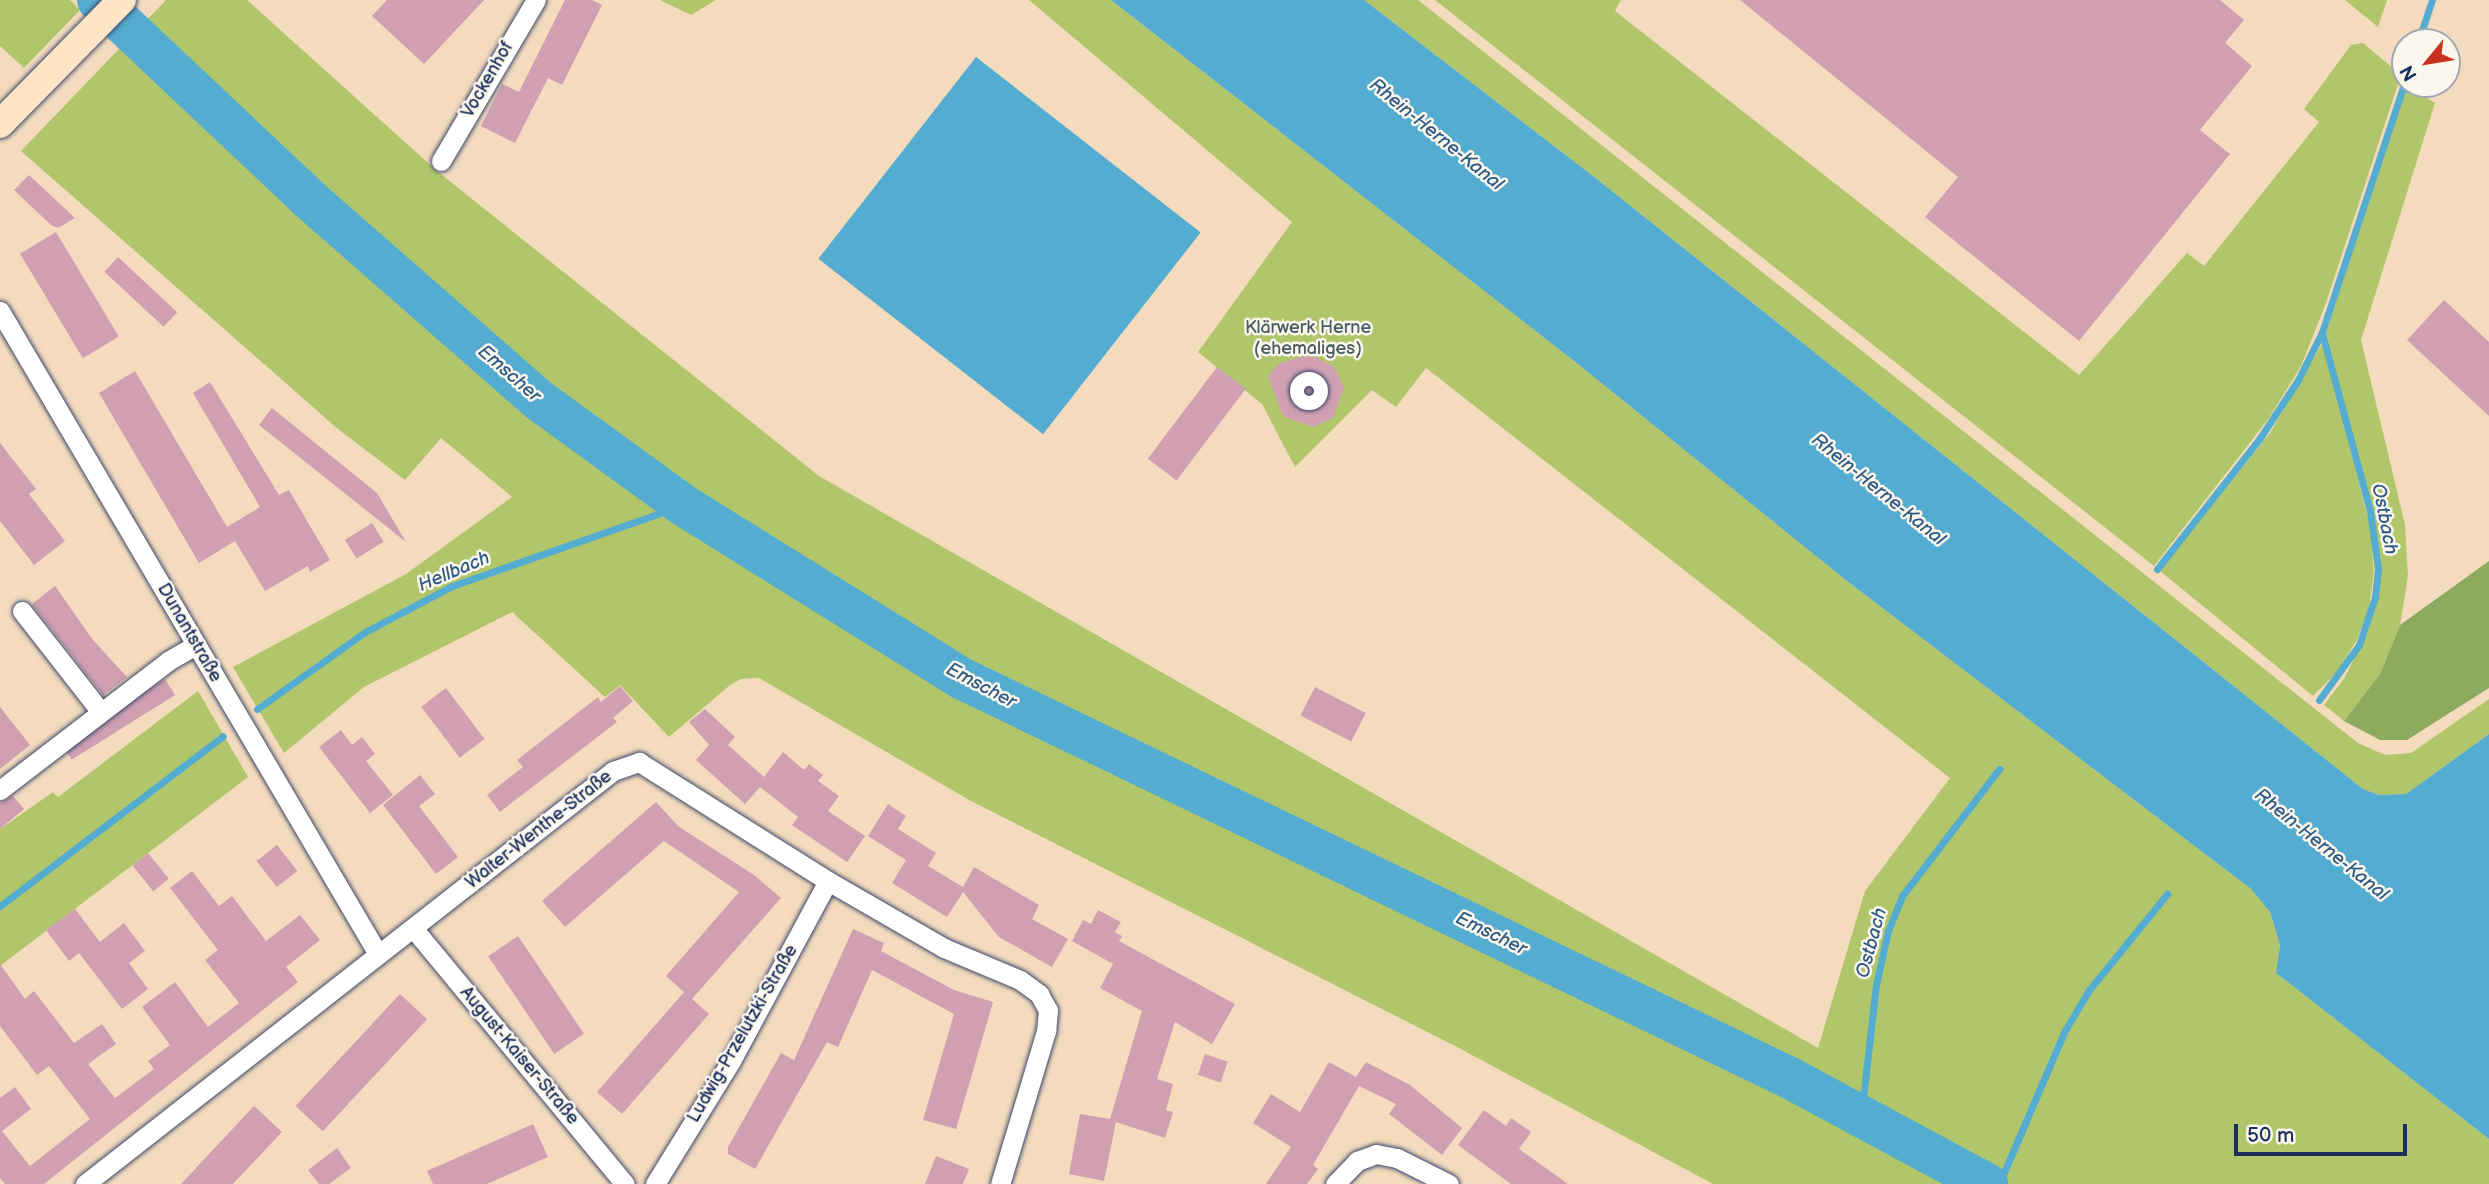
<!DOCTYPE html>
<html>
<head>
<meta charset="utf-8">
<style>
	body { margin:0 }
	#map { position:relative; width:2489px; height:1184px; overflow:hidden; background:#f4dbbe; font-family:"Balsamiq Sans",sans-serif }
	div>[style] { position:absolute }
	.green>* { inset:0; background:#b1c66b }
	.forest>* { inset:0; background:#8cab5f }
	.water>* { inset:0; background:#54acd1; transform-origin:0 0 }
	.stream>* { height:7px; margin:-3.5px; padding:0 3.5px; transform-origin:3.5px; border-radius:3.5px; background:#54acd1 }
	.river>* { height:42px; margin:-21px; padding:0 21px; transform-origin:21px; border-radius:21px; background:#54acd1 }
	.building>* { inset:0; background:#d0a0b2; transform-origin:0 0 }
	.roads { filter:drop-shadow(0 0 2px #3c496c) drop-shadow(0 0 2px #3c496c) }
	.pedestrian>* { height:14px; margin:-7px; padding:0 7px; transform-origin:7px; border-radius:7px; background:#fff }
	.pedestrian>.ring { margin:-7px; padding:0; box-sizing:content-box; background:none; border:14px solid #fff; border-radius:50% }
	.minor>* { height:19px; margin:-9.5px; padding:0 9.5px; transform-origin:9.5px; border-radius:9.5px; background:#fff }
	.secondary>* { height:28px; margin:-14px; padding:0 14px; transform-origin:14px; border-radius:14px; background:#fde5c5 }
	span { translate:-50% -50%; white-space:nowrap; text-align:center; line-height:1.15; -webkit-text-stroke:5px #fbf7ec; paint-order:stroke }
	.street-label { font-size:18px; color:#1b2f5e }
	.park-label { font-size:18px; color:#485c62 }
	.water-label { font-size:19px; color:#2f5b86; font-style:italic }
	.north { position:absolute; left:2391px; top:28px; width:70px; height:70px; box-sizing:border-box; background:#fbf7ec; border:2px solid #a1a7b3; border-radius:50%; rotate:240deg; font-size:19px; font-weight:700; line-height:28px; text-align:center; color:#1b2f5e }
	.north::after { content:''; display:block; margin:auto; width:24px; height:32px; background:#c8321e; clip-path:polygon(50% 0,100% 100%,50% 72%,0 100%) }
	.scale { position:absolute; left:2234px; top:1124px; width:173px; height:32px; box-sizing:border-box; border:4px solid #1b2f5e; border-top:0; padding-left:9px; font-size:21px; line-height:24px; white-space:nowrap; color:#1b2f5e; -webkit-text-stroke:5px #fbf7ec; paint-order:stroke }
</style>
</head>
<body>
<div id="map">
	<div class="green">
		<div style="clip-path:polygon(0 0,70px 0,80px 10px,24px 68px,0 46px)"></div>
		<div style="clip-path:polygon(166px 0,247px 0,437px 171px,819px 476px,1818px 1048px,1865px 891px,1950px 778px,1426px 368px,1396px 407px,1372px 390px,1295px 467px,1262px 404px,1198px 352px,1292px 222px,1029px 0,1111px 0,1574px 361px,1847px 581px,2251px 889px,2270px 912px,2280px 945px,2276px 973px,2489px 1139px,2489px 1184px,1713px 1184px,1457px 1047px,971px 801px,759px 678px,741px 679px,730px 685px,669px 737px,620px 685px,605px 697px,512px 612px,364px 687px,284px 753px,233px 667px,406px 574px,512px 497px,441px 438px,405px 480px,338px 429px,21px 151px)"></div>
		<div style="clip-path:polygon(660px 0,716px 0,691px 15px)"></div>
		<div style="clip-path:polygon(1364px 0,1418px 0,2358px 743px,2385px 755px,2411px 753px,2489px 699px,2489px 734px,2406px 794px,2379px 795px,2363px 789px,1593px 176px)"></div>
		<div style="clip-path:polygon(1435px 0,1621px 0,1615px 11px,2079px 375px,2187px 253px,2204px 266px,2319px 122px,2304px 109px,2351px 45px,2363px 43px,2401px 75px,2326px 303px,2301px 366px,2269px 418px,2154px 566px)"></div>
		<div style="clip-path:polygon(2345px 0,2387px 0,2378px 27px)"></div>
		<div style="clip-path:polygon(2406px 84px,2435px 103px,2361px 340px,2405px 525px,2408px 576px,2400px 625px,2380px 674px,2344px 721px,2324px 705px,2345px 677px,2367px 633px,2376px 603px,2380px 559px,2326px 333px)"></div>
		<div style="clip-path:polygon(2323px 342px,2370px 526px,2374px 572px,2369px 608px,2357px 640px,2338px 671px,2313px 696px,2160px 571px,2270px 433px)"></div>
		<div style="clip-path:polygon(198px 691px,248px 777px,0 966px,0 829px,53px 792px,58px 797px)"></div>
	</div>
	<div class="forest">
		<div style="clip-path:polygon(2489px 561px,2489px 688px,2407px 740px,2380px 740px,2344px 721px,2380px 674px,2400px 625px)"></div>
	</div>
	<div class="water">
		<div style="clip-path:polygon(1111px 0,1364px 0,1593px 176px,2363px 789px,2379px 795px,2406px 794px,2489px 734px,2489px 1139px,2276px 973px,2280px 945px,2270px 912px,2251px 889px,1847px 581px,1574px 361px)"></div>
		<div style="left:976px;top:57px;width:285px;height:256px;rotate:38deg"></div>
	</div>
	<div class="stream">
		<div style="left:2418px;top:42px;width:44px;rotate:-71.6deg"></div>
		<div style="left:2157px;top:569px;width:167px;rotate:-51.8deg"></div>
		<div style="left:2260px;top:438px;width:69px;rotate:-56.8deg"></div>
		<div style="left:2298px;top:380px;width:54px;rotate:-63.4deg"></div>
		<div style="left:2322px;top:332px;width:264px;rotate:-71.7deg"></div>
		<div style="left:2319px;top:700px;width:68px;rotate:-54deg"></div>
		<div style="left:2359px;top:645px;width:51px;rotate:-71.6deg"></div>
		<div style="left:2375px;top:597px;width:28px;rotate:-84deg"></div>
		<div style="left:2378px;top:569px;width:59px;rotate:-97.9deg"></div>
		<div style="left:2370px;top:511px;width:184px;rotate:-105.1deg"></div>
		<div style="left:257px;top:709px;width:133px;rotate:-35.5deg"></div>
		<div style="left:365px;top:632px;width:98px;rotate:-27.9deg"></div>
		<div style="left:452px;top:586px;width:245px;rotate:-19.3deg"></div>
		<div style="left:0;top:906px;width:280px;rotate:-37.3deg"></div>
		<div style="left:1861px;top:1116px;width:132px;rotate:-83.5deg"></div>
		<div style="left:1876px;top:985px;width:55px;rotate:-77.5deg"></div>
		<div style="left:1888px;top:931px;width:38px;rotate:-68deg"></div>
		<div style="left:1902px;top:896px;width:160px;rotate:-52.6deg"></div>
		<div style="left:1999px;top:1184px;width:165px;rotate:-66.8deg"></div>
		<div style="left:2064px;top:1032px;width:49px;rotate:-59.2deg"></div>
		<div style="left:2089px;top:990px;width:124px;rotate:-50.9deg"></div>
	</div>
	<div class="river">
		<div style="left:98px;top:0;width:290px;rotate:43.3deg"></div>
		<div style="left:309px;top:199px;width:307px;rotate:41.2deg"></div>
		<div style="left:540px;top:401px;width:177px;rotate:36deg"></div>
		<div style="left:683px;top:505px;width:330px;rotate:31.9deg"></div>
		<div style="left:963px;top:679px;width:918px;rotate:25.76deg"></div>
		<div style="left:1790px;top:1078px;width:224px;rotate:28.3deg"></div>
	</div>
	<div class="building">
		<div style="clip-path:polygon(387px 0,484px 0,424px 64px,372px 16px)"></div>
		<div style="clip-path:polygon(565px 0,592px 0,602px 5px,562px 85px,548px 78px,515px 143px,481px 126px,502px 84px,519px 92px)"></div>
		<div style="clip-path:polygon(1740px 0,2220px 0,2244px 20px,2225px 43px,2252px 66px,2200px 130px,2230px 154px,2079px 341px,1925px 217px,1958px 177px)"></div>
		<div style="clip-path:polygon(29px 175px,75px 218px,58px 228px,51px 225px,14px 190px)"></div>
		<div style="left:56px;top:232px;width:122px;height:42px;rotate:59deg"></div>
		<div style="left:118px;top:257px;width:81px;height:20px;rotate:43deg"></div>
		<div style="clip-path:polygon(2444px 300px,2489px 342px,2489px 416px,2407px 340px)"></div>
		<div style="clip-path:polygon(1304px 356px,1315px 357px,1334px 367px,1344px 387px,1333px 418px,1313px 427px,1283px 416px,1268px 376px,1278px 364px)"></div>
		<div style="left:1217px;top:367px;width:36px;height:115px;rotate:37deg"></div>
		<div style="clip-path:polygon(135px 371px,227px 527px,260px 507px,193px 393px,210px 382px,279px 495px,289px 490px,330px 560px,310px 572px,308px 566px,265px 591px,235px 541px,199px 563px,99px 393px)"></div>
		<div style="clip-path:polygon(272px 408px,377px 493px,406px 542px,259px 425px)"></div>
		<div style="clip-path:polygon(0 443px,36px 489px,29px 494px,65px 541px,34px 565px,0 521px)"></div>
		<div style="left:372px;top:523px;width:22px;height:32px;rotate:58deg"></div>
		<div style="clip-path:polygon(55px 586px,93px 640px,127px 677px,103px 695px,32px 604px)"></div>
		<div style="left:165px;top:679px;width:19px;height:122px;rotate:58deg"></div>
		<div style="clip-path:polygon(620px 686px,633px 701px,613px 718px,617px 722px,500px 812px,487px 795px,523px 767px,517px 760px,598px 697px,601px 702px)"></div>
		<div style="left:1315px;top:687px;width:57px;height:32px;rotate:27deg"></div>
		<div style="left:446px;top:688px;width:64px;height:31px;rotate:53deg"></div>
		<div style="clip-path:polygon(0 707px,30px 745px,0 769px)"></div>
		<div style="clip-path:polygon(705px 709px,735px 737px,728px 745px,764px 777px,783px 752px,804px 770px,809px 764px,823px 775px,818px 781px,839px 796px,828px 811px,865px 836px,847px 862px,792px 825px,798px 817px,760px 787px,745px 804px,696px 760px,709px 745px,689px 722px)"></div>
		<div style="clip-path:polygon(341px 730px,352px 745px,362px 737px,375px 754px,366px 761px,393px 795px,370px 813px,319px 747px)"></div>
		<div style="clip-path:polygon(420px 775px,435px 794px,419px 806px,458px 857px,436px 874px,383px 805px)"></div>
		<div style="clip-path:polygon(13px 796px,24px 809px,0 829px,0 803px)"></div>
		<div style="clip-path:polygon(656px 802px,678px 826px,754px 875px,781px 898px,692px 999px,709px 1014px,622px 1114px,597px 1092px,684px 992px,666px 976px,739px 892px,664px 841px,565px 927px,542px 901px)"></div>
		<div style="clip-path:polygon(888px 804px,906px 816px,898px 829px,936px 853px,928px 866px,963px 887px,974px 867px,1039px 905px,1032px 919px,1068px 939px,1052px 967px,999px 937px,963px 892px,947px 917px,892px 883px,906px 860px,868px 836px)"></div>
		<div style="left:277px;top:845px;width:33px;height:26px;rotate:52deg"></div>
		<div style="left:148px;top:853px;width:33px;height:20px;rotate:51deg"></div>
		<div style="clip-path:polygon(192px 871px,219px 906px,232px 896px,266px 941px,300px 915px,320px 940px,286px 967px,298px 982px,44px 1184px,5px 1184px,0 1178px,0 1098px,15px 1087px,31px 1109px,2px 1131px,30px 1166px,90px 1119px,49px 1066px,37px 1075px,0 1026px,0 964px,25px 999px,34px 991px,74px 1043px,102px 1024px,116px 1044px,88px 1064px,115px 1098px,154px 1069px,148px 1061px,170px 1045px,142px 1007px,175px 982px,208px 1027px,239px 1003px,205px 960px,218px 950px,170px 888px)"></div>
		<div style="clip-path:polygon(75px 909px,100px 942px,124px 923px,145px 951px,129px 963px,148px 989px,122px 1009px,79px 953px,69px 961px,46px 930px)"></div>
		<div style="clip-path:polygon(1098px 910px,1121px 922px,1115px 932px,1122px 936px,1119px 941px,1235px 1004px,1212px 1044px,1175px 1022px,1157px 1079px,1173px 1084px,1166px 1110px,1173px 1112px,1165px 1138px,1116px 1122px,1104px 1181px,1069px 1174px,1080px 1114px,1110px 1119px,1142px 1011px,1100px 988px,1113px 964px,1072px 941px,1083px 920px,1091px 924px)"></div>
		<div style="clip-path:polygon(853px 929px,884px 943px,881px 951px,954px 990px,993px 1002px,956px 1129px,923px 1120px,954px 1014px,872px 970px,838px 1047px,827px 1042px,755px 1169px,728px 1154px,728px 1147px,781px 1053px,794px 1060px)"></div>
		<div style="left:518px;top:936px;width:118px;height:36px;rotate:56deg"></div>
		<div style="left:400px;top:994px;width:37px;height:153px;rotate:43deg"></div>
		<div style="left:1205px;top:1054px;width:24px;height:22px;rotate:19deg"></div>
		<div style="clip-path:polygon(1329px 1062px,1356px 1077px,1366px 1062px,1410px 1085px,1462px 1128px,1442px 1155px,1389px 1114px,1396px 1104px,1359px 1086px,1313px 1165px,1318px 1169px,1307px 1184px,1266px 1184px,1291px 1147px,1253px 1123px,1271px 1094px,1300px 1112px)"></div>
		<div style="clip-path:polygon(254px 1106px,282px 1132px,233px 1184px,181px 1184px)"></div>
		<div style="clip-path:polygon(1484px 1110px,1506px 1126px,1511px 1118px,1531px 1132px,1519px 1149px,1568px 1184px,1511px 1184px,1458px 1145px)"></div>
		<div style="clip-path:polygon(533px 1124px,548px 1157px,487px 1184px,433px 1184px,427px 1171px)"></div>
		<div style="clip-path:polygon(337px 1148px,351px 1168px,329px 1184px,319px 1184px,308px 1170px)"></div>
		<div style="clip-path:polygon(936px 1156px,969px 1169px,963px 1184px,925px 1184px)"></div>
	</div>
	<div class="roads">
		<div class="pedestrian">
			<div class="ring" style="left:1297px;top:379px;width:10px;height:10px"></div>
		</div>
		<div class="minor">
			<div style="left:441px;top:161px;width:187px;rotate:-59.5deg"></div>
			<div style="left:0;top:311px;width:746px;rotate:59.55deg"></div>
			<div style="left:22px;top:611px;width:128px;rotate:52deg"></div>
			<div style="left:0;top:790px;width:212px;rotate:-37.5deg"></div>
			<div style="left:168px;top:661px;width:32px;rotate:-30deg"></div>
			<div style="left:413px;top:928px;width:332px;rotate:50.4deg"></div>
			<div style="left:85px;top:1184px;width:670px;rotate:-38.03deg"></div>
			<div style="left:613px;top:771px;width:28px;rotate:-19deg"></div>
			<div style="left:639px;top:762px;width:223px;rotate:32.2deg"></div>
			<div style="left:828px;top:881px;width:134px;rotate:30deg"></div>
			<div style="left:944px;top:948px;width:82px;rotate:22.8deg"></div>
			<div style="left:1020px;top:980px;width:24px;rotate:36deg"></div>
			<div style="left:1039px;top:994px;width:18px;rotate:61deg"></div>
			<div style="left:1048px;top:1010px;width:21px;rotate:95deg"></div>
			<div style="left:1046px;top:1031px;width:160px;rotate:106.7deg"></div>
			<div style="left:655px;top:1184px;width:145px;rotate:-58.3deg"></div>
			<div style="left:731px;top:1061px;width:204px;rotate:-61.7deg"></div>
			<div style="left:1335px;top:1184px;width:32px;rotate:-46deg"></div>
			<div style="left:1357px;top:1161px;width:20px;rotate:-20deg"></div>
			<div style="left:1376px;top:1154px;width:21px;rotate:11deg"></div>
			<div style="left:1397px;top:1158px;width:58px;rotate:26.6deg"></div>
		</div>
		<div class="secondary">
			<div style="left:0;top:124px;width:174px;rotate:-45.5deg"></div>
		</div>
	</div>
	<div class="street-label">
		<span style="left:488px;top:80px;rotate:-60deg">Vockenhof</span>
		<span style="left:189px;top:633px;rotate:60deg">Dunantstraße</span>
		<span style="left:539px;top:830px;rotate:-38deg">Walter-Wenthe-Straße</span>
		<span style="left:743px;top:1034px;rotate:-60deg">Ludwig-Przelutzki-Straße</span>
		<span style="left:519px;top:1056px;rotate:50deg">August-Kaiser-Straße</span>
	</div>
	<div class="park-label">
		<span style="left:1308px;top:339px">Klärwerk Herne<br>(ehemaliges)</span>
	</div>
	<div class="water-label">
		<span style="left:1436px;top:135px;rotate:39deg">Rhein-Herne-Kanal</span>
		<span style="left:509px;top:374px;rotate:41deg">Emscher</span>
		<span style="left:1878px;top:490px;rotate:39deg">Rhein-Herne-Kanal</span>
		<span style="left:2384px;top:519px;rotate:79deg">Ostbach</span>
		<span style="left:454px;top:572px;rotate:-23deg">Hellbach</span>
		<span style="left:981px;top:686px;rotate:28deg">Emscher</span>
		<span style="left:2321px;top:845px;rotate:39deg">Rhein-Herne-Kanal</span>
		<span style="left:1491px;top:934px;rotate:26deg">Emscher</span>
		<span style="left:1872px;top:943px;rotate:-75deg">Ostbach</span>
	</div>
	<div class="north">N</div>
	<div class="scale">50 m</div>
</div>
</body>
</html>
